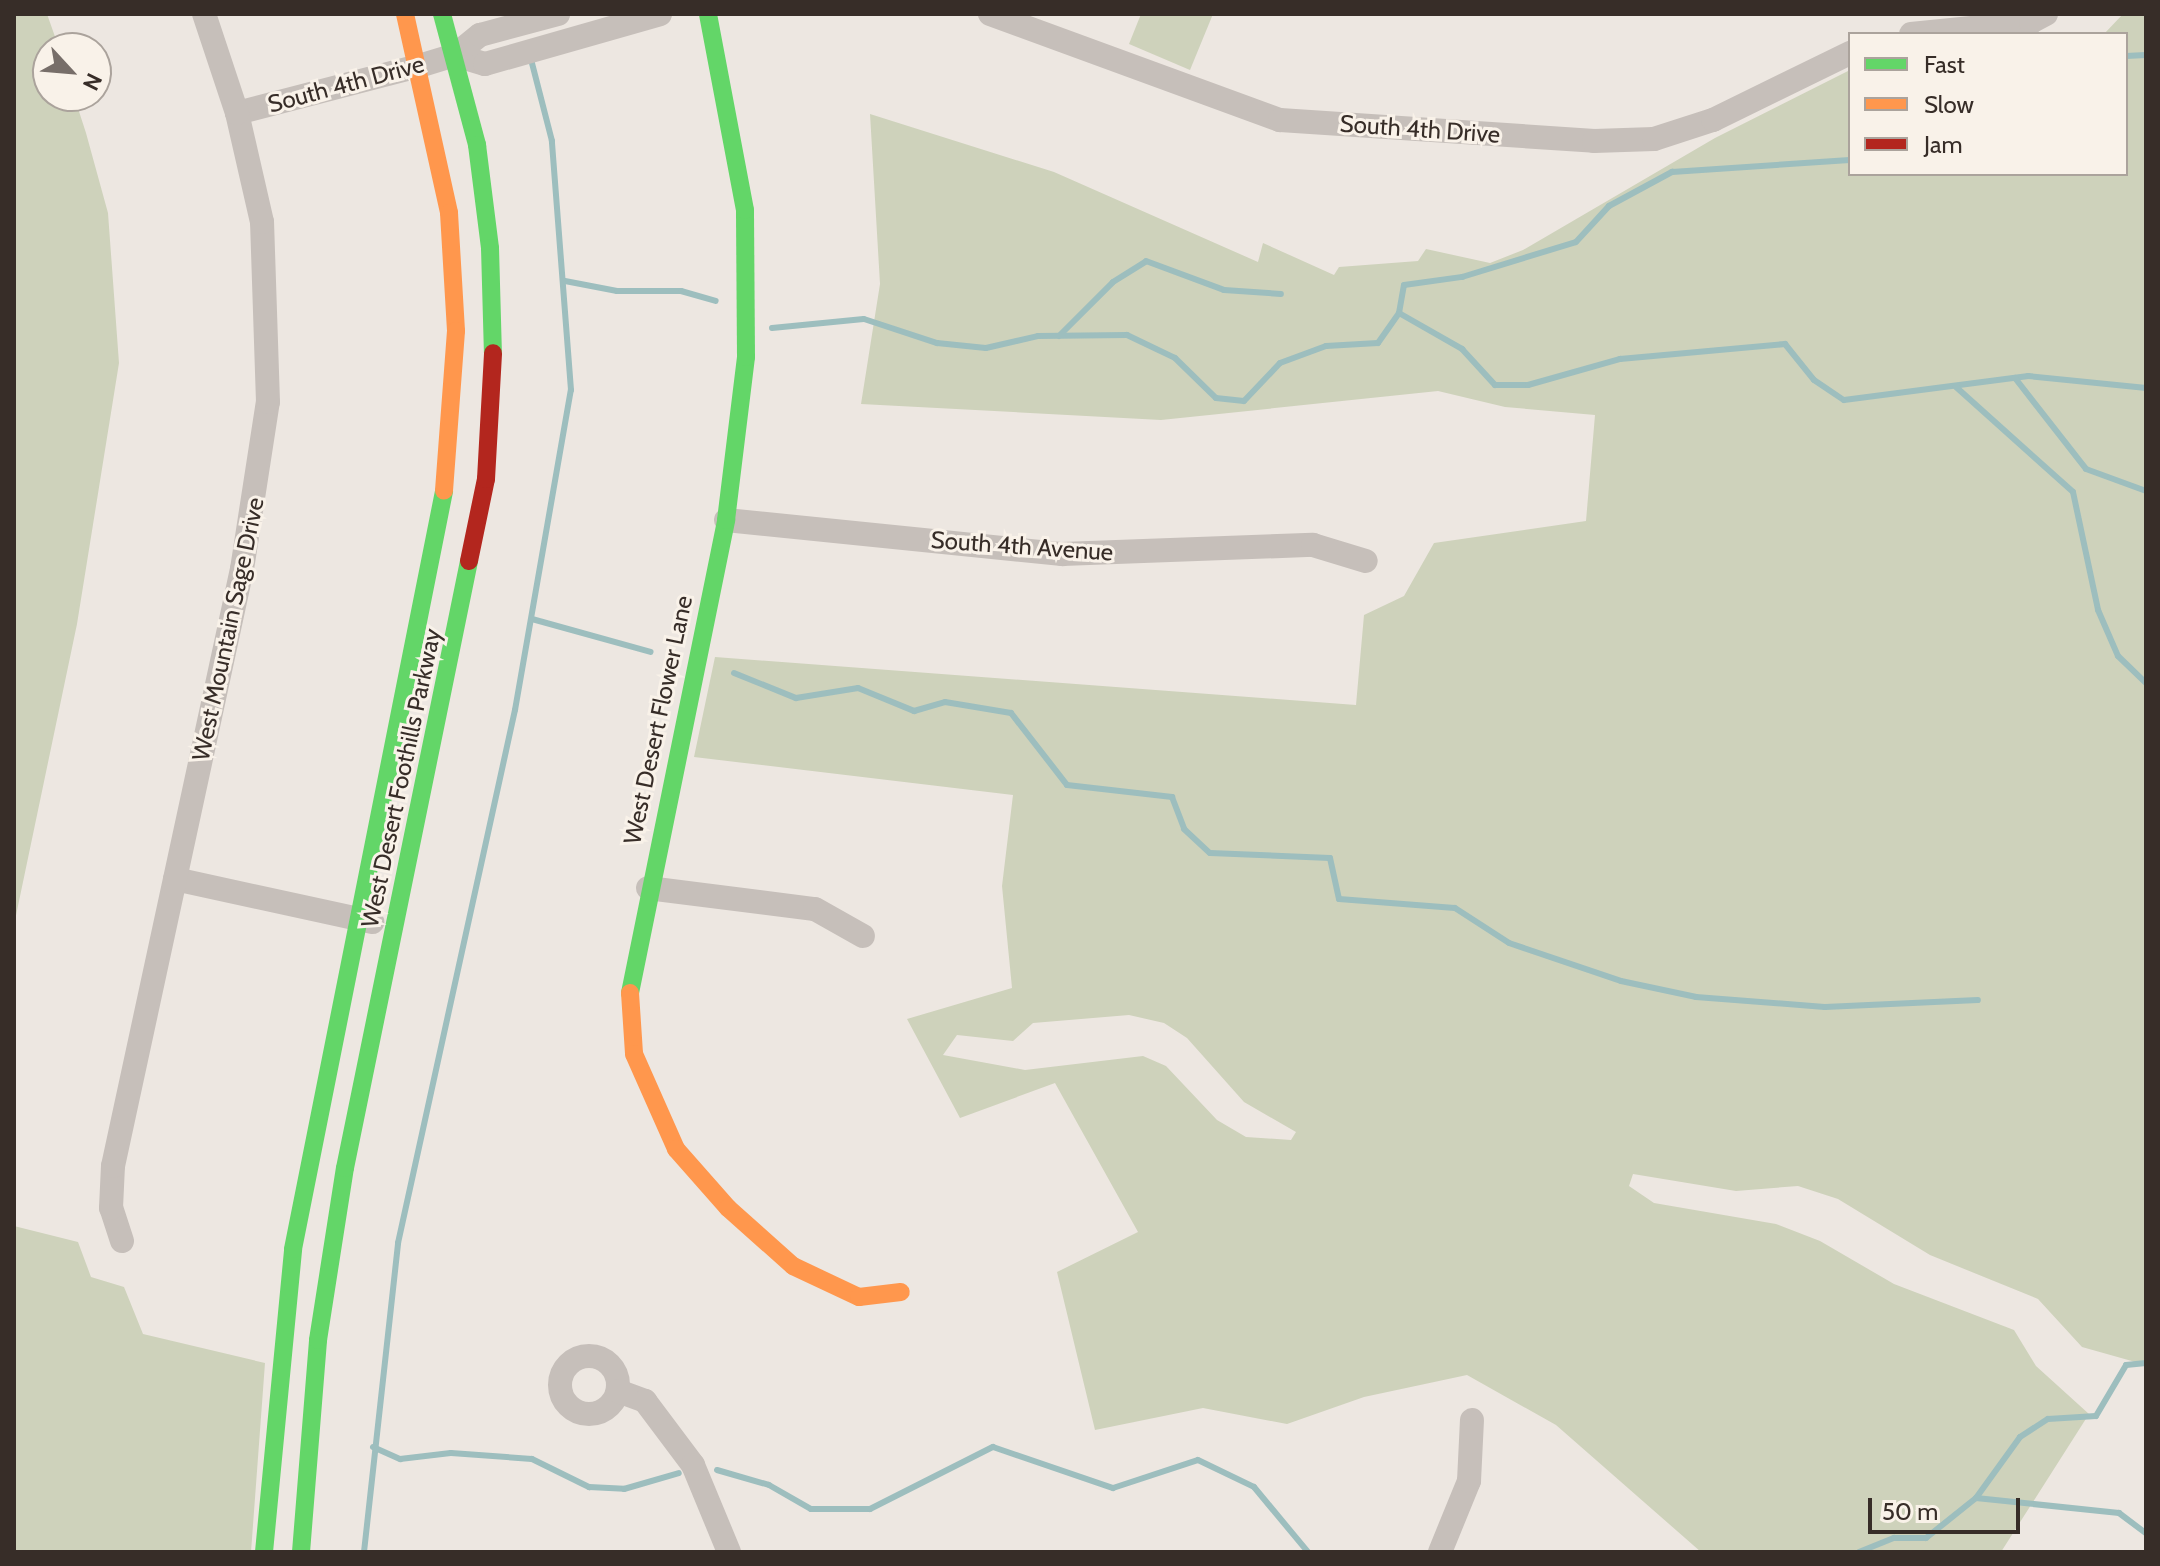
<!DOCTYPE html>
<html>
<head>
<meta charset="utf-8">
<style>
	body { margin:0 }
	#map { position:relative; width:2160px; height:1566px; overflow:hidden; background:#ede7e1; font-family:Cabin,sans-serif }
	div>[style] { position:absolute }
	.green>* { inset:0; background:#ced2bb }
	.stream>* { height:6px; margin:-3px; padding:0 3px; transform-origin:3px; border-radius:3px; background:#9dbebe }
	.street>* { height:24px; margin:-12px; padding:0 12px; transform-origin:12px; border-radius:12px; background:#c6bfba }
	.street>.ring { margin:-12px; padding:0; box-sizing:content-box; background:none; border:24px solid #c6bfba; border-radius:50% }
	.fast>* { height:18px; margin:-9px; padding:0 9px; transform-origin:9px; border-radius:9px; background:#63d668 }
	.slow>* { height:18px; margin:-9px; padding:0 9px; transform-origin:9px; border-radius:9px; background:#ff974d }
	.jam>* { height:18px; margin:-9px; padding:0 9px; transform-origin:9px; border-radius:9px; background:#b3261e }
	span { translate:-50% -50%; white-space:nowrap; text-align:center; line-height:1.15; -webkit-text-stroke:6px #f9f2e9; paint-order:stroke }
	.street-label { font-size:24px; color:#372d28 }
	.frame { position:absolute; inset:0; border:16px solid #372d28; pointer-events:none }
	.legend { position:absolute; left:1848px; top:32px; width:280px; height:144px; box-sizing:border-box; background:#f9f2e9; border:2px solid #aba39c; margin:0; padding:10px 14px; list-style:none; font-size:24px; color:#372d28 }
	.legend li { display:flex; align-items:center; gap:16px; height:40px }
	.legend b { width:40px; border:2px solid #aba39c }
	.north { position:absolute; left:32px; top:32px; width:80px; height:80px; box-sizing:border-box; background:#f9f2e9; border:2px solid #aba39c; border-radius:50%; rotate:116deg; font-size:22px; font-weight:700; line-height:32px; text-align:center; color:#372d28 }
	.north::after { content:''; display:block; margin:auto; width:28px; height:36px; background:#776e69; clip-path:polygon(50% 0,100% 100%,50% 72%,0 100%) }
	.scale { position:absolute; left:1868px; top:1498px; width:152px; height:36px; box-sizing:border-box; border:4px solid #372d28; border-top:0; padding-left:10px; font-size:24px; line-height:28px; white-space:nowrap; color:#372d28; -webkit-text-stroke:6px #f9f2e9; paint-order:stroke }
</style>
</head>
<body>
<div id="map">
	<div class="green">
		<div style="clip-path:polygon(14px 14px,47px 14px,59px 48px,48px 48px,48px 96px,74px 96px,86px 133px,108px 213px,119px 363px,77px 624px,14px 925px)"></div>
		<div style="clip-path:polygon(1141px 14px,1213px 14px,1190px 70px,1129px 44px)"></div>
		<div style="clip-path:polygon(evenodd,2123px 14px,2146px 14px,2146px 1365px,2082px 1347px,2038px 1299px,1930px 1255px,1838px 1199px,1798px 1186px,1736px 1191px,1633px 1174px,1629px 1186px,1654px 1203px,1776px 1224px,1820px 1241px,1894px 1284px,2014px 1330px,2036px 1366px,2089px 1414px,2001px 1552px,1701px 1552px,1556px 1425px,1467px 1375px,1364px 1397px,1287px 1424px,1203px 1408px,1095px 1430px,1057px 1272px,1138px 1232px,1055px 1083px,960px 1118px,907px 1019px,1012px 988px,1002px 886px,1013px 795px,694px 757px,715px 657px,1356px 705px,1364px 615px,1404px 596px,1434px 543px,1586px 521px,1595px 415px,1505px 407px,1438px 391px,1161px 420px,861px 404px,880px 284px,870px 114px,1054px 172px,1258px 262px,1263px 243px,1334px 275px,1339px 267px,1418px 261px,1426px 249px,1490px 263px,1523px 250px,1715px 138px,1850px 70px,1850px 174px,2126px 174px,2126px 34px,2104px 34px,2123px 14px,1129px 1015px,1164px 1023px,1187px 1038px,1244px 1102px,1296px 1132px,1291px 1140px,1246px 1137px,1217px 1120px,1166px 1066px,1143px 1056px,1025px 1070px,943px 1055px,957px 1035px,1013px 1041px,1033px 1023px,1129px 1015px)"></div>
		<div style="clip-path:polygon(14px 1226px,78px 1242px,91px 1277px,124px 1287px,143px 1334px,265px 1363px,251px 1552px,14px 1552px)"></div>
	</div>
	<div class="stream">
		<div style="left:2126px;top:56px;width:20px;rotate:-3deg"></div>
		<div style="left:565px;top:281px;width:53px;rotate:10.9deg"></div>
		<div style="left:617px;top:291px;width:64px"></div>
		<div style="left:681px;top:291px;width:36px;rotate:16deg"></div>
		<div style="left:1399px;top:313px;width:28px;rotate:-80deg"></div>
		<div style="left:1404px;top:285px;width:59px;rotate:-7.9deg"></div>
		<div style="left:1462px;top:277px;width:119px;rotate:-17.1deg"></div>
		<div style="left:1576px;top:242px;width:49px;rotate:-47.5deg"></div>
		<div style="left:1609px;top:206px;width:72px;rotate:-28.4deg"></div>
		<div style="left:1672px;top:172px;width:178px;rotate:-3.9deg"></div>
		<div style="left:772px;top:328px;width:92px;rotate:-5.6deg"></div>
		<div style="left:864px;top:319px;width:77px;rotate:18.2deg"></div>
		<div style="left:937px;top:343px;width:49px;rotate:5.8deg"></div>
		<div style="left:986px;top:348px;width:53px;rotate:-13deg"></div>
		<div style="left:1038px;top:336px;width:89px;rotate:-0.6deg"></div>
		<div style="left:1127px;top:335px;width:53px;rotate:25.6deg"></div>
		<div style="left:1175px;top:358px;width:57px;rotate:44.3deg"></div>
		<div style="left:1216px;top:398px;width:28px;rotate:6deg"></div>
		<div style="left:1244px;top:401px;width:52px;rotate:-46.5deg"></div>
		<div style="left:1280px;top:363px;width:49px;rotate:-20.3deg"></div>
		<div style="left:1326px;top:346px;width:52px;rotate:-3.3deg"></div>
		<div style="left:1378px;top:343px;width:37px;rotate:-55deg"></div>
		<div style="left:1399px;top:313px;width:73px;rotate:29.7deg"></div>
		<div style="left:1462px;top:349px;width:49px;rotate:47.5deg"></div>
		<div style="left:1495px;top:385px;width:33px"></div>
		<div style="left:1528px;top:385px;width:96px;rotate:-15.8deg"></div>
		<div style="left:1620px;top:359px;width:166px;rotate:-5.2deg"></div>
		<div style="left:1785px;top:344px;width:46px;rotate:51.1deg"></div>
		<div style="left:1814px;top:380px;width:36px;rotate:34deg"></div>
		<div style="left:1844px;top:400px;width:186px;rotate:-7.4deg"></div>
		<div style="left:2028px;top:376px;width:119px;rotate:5.8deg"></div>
		<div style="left:1059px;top:336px;width:76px;rotate:-45deg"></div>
		<div style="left:1113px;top:282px;width:39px;rotate:-32deg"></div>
		<div style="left:1146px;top:261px;width:83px;rotate:20.4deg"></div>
		<div style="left:1224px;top:290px;width:57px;rotate:4deg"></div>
		<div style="left:2015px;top:378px;width:115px;rotate:52deg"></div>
		<div style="left:2086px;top:469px;width:64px;rotate:20.1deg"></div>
		<div style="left:1956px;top:387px;width:157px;rotate:41.9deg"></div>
		<div style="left:2073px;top:492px;width:121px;rotate:78deg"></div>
		<div style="left:2098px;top:610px;width:50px;rotate:66.5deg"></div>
		<div style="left:2118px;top:656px;width:39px;rotate:44deg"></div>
		<div style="left:532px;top:619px;width:123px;rotate:15.5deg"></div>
		<div style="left:734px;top:673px;width:67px;rotate:22deg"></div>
		<div style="left:796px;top:698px;width:63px;rotate:-9.2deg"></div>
		<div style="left:858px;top:688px;width:61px;rotate:22.3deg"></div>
		<div style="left:914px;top:711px;width:32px;rotate:-16deg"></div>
		<div style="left:945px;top:702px;width:67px;rotate:9.5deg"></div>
		<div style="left:1011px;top:713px;width:91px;rotate:52.1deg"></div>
		<div style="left:1067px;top:785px;width:106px;rotate:6.5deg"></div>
		<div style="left:1172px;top:797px;width:34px;rotate:69deg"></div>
		<div style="left:1184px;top:829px;width:35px;rotate:43deg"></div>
		<div style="left:1210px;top:853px;width:120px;rotate:2.4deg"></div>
		<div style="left:1330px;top:858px;width:42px;rotate:77.6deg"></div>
		<div style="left:1339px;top:899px;width:116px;rotate:4.4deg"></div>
		<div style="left:1455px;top:908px;width:64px;rotate:32.9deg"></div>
		<div style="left:1509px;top:943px;width:118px;rotate:18.7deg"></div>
		<div style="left:1621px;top:981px;width:77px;rotate:12deg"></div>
		<div style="left:1696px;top:997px;width:129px;rotate:4.4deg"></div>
		<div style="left:1825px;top:1007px;width:153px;rotate:-2.6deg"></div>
		<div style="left:373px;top:1447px;width:30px;rotate:24deg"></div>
		<div style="left:400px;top:1459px;width:51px;rotate:-6.7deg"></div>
		<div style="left:451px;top:1453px;width:81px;rotate:4.2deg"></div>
		<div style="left:532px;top:1459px;width:64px;rotate:26.2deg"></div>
		<div style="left:589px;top:1487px;width:35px;rotate:3deg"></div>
		<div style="left:624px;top:1489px;width:57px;rotate:-16.2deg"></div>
		<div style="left:717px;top:1470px;width:54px;rotate:16.1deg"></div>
		<div style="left:769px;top:1485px;width:48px;rotate:29.7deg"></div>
		<div style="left:811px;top:1509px;width:59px"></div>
		<div style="left:870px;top:1509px;width:138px;rotate:-26.8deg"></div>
		<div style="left:993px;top:1447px;width:127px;rotate:18.9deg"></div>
		<div style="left:1113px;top:1488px;width:89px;rotate:-18.2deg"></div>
		<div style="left:1198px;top:1460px;width:62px;rotate:25.7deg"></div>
		<div style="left:1254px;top:1487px;width:85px;rotate:50.3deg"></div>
		<div style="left:1976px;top:1498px;width:75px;rotate:-54.2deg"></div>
		<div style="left:2020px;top:1437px;width:33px;rotate:-33deg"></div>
		<div style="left:2048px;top:1419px;width:48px;rotate:-3.6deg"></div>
		<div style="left:2096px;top:1416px;width:59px;rotate:-59.5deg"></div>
		<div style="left:2126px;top:1365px;width:20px;rotate:-6deg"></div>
		<div style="left:364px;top:1552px;width:311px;rotate:-83.7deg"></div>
		<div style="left:398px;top:1243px;width:546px;rotate:-77.62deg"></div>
		<div style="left:515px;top:710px;width:325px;rotate:-80.1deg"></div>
		<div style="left:571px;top:390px;width:250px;rotate:-94.4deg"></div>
		<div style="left:552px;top:141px;width:85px;rotate:-104.4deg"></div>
		<div style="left:1859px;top:1552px;width:38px;rotate:-22deg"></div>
		<div style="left:1894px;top:1538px;width:32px"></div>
		<div style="left:1926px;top:1538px;width:64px;rotate:-38.7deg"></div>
		<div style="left:1976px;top:1498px;width:144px;rotate:6deg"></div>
		<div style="left:2119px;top:1513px;width:34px;rotate:37deg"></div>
	</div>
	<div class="street">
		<div style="left:990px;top:14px;width:309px;rotate:20.1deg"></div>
		<div style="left:1280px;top:120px;width:315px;rotate:3.8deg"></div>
		<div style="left:1594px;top:141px;width:60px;rotate:-1.9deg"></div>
		<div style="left:1654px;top:139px;width:62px;rotate:-17.9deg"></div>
		<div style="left:1713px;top:120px;width:153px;rotate:-26.1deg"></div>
		<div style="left:1911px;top:34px;width:121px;rotate:-5.7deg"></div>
		<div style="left:2031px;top:22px;width:17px;rotate:-28deg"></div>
		<div style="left:455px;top:55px;width:31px;rotate:17deg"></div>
		<div style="left:485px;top:64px;width:182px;rotate:-15.9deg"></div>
		<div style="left:237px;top:113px;width:188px;rotate:-14.5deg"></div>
		<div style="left:419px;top:66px;width:38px;rotate:-17deg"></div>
		<div style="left:455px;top:55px;width:32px;rotate:-39deg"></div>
		<div style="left:480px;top:35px;width:81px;rotate:-15.1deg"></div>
		<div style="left:726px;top:520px;width:338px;rotate:5.8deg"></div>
		<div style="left:1062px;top:554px;width:251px;rotate:-2.1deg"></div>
		<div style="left:1313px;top:545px;width:55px;rotate:16.8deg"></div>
		<div style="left:175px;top:879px;width:202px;rotate:12.3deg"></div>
		<div style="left:648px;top:888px;width:168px;rotate:7.2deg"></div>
		<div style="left:815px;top:909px;width:55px;rotate:29.4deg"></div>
		<div style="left:122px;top:1241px;width:35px;rotate:-108deg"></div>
		<div style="left:111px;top:1208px;width:42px;rotate:-87.3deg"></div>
		<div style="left:113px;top:1166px;width:611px;rotate:-77.81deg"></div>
		<div style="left:242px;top:569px;width:169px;rotate:-81.2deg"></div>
		<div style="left:268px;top:402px;width:180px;rotate:-91.9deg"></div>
		<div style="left:262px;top:222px;width:112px;rotate:-102.9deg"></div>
		<div style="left:237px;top:113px;width:104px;rotate:-108.4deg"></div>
		<div class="ring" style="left:560px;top:1356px;width:34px;height:34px"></div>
		<div style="left:618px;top:1391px;width:29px;rotate:20deg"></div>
		<div style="left:645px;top:1401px;width:80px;rotate:53.1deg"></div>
		<div style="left:693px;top:1465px;width:94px;rotate:67.5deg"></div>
		<div style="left:1440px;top:1552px;width:77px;rotate:-67.8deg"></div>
		<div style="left:1469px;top:1481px;width:61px;rotate:-87.2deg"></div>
	</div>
	<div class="fast">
		<div style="left:442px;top:14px;width:136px;rotate:75deg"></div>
		<div style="left:477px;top:145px;width:104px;rotate:82.8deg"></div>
		<div style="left:490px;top:248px;width:105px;rotate:88.4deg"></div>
		<div style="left:630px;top:993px;width:483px;rotate:-78.5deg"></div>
		<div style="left:726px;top:520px;width:164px;rotate:-83deg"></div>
		<div style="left:746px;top:357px;width:147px;rotate:-90.4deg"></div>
		<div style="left:745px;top:210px;width:199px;rotate:-100.7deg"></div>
		<div style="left:264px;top:1552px;width:304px;rotate:-84.5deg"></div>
		<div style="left:293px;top:1249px;width:773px;rotate:-78.73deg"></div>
		<div style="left:301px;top:1552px;width:213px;rotate:-85.4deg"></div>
		<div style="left:318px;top:1340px;width:174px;rotate:-81.1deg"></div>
		<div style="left:345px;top:1168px;width:620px;rotate:-78.45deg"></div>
	</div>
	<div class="slow">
		<div style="left:405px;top:14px;width:204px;rotate:77.5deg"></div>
		<div style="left:449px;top:213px;width:118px;rotate:86.6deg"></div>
		<div style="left:456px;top:331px;width:160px;rotate:94.3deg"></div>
		<div style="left:630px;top:993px;width:61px;rotate:86.2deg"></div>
		<div style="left:634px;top:1054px;width:104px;rotate:66.1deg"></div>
		<div style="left:676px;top:1149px;width:79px;rotate:48.6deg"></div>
		<div style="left:728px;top:1208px;width:87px;rotate:41.7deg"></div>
		<div style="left:793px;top:1266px;width:73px;rotate:25.2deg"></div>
		<div style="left:859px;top:1297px;width:42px;rotate:-6.8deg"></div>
	</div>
	<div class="jam">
		<div style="left:469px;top:561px;width:84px;rotate:-78.3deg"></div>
		<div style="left:486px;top:479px;width:126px;rotate:-86.8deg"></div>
	</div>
	<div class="street-label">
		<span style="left:346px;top:84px;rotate:-15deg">South 4th Drive</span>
		<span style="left:1420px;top:129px;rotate:4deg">South 4th Drive</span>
		<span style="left:1022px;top:546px;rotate:4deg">South 4th Avenue</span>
		<span style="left:228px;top:629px;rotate:-78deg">West Mountain Sage Drive</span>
		<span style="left:658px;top:720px;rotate:-78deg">West Desert Flower Lane</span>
		<span style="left:401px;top:778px;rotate:-78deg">West Desert Foothills Parkway</span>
	</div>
	<div class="frame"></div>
	<ul class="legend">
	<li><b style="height:10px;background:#63d668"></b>Fast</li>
	<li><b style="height:10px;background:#ff974d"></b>Slow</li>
	<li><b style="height:10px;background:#b3261e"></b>Jam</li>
	</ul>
	<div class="north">N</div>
	<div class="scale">50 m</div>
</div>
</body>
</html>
